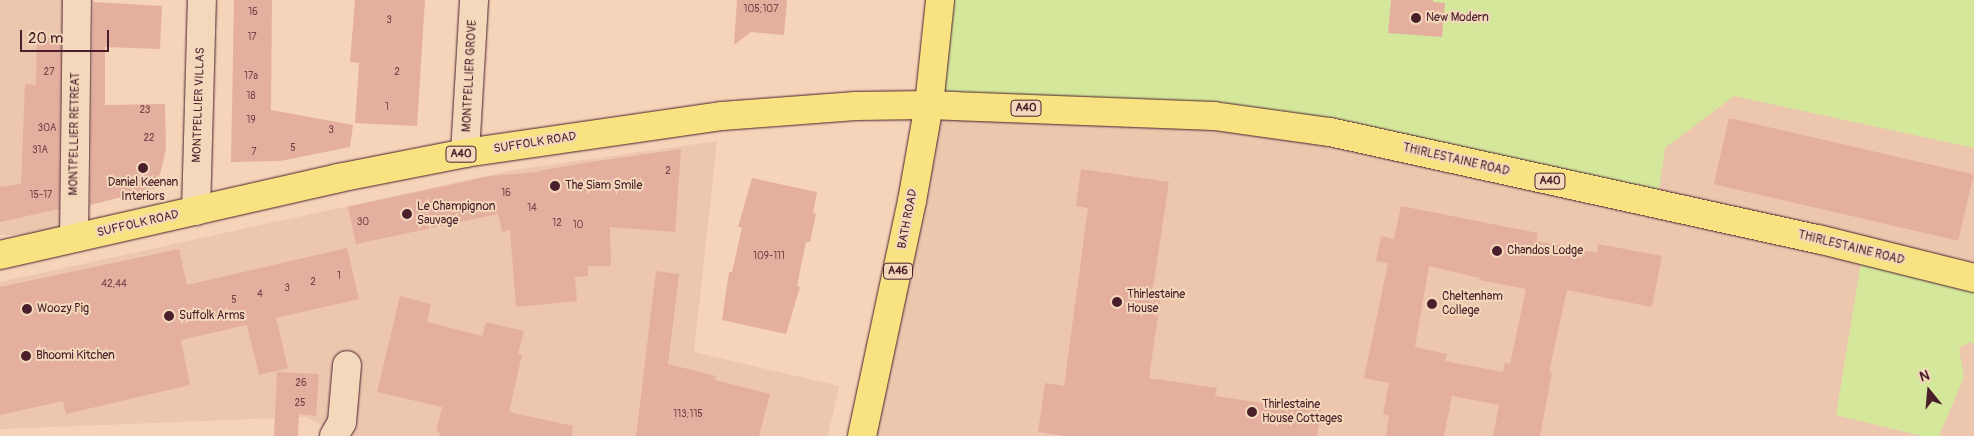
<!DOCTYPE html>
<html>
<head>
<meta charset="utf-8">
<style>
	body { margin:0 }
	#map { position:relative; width:1974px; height:436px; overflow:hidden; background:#f5d4b9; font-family:Pangolin,sans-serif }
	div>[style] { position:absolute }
	.built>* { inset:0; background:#edc6ae; transform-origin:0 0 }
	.green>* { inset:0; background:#d5e79b }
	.building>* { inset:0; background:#e5af9f; transform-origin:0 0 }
	.roads { filter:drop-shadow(0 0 1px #4a1f2b) drop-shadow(0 0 1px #4a1f2b) }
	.minor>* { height:28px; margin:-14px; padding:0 14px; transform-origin:14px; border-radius:14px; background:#f4d8bb }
	.major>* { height:28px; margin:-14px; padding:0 14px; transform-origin:14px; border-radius:14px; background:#f8e281 }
	.highway>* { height:28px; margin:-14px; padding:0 14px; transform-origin:14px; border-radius:14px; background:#f8e281 }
	.dots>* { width:14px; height:14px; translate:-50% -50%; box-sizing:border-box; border:2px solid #f4d8bb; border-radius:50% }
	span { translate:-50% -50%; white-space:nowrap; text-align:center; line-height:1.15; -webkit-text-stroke:4px #f4d8bb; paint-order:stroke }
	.number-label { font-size:10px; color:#714348 }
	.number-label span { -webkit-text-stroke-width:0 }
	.shield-label span { padding:1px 4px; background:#f4d8bb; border:1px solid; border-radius:4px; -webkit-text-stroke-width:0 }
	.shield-label { font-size:11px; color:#4a1f2b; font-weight:700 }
	.poi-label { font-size:12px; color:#4a1f2b }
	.left { translate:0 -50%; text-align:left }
	.street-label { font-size:12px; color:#4a1f2b }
	.north { position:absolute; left:1904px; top:366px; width:50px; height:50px; -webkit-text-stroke:4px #f4d8bb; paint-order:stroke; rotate:343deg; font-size:14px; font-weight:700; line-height:20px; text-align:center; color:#4a1f2b }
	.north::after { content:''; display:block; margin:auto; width:18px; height:22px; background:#4a1f2b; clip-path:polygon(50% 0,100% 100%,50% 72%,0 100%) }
	.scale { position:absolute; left:20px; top:30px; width:89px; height:22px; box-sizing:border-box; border:2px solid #4a1f2b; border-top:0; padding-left:6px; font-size:15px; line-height:18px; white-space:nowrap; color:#4a1f2b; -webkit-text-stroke:4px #f4d8bb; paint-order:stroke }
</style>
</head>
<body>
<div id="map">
	<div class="built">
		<div style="left:0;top:0;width:74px;height:235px"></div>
		<div style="clip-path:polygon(1974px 0,1974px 436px,862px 436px,929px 105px)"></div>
		<div style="clip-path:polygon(717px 141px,694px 352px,839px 386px,828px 436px,338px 436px,307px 417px,0 429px,0 282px,513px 170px)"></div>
	</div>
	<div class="green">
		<div style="clip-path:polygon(940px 0,1974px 0,1974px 148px,1734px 96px,1665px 148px,1657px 204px,1330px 132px,929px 105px)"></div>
		<div style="clip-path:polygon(1863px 250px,1974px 278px,1974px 344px,1970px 342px,1959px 348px,1964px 377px,1939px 436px,1922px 436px,1836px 415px)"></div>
	</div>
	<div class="building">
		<div style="clip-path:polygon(234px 0,272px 0,271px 110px,353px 125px,350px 147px,280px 161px,231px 162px)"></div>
		<div style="clip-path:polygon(355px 0,425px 0,417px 126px,355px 123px,359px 63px,350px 62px)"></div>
		<div style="clip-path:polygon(737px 0,787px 0,784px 35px,751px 32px,734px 45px)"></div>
		<div style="clip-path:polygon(1391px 0,1433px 0,1433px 2px,1445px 3px,1442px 37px,1388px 33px)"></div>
		<div style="clip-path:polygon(93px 2px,162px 6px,160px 49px,105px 47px,105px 105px,165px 104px,166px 149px,157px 188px,90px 205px)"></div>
		<div style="clip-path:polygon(37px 37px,61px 38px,59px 209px,0 222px,0 187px,21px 184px,25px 84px,36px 85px)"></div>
		<div style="left:1729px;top:118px;width:251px;height:68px;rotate:13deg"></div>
		<div style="clip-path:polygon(681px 149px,675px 232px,610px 227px,611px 266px,588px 266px,588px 276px,575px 277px,577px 301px,516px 307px,510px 230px,502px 232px,498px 214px,356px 244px,348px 207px,490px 176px,538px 172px,538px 171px,590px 162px)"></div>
		<div style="clip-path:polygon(1081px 169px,1169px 182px,1152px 294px,1161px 295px,1149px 378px,1217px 388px,1215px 396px,1275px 405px,1276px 396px,1322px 404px,1317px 436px,1064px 436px,1038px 432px,1045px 383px,1064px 386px,1088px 208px,1076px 206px)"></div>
		<div style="clip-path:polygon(752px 178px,817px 192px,813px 213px,816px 214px,810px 242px,806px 242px,797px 286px,800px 287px,786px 334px,722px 320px,729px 272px,732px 272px,742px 227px,738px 227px)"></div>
		<div style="clip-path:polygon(evenodd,1401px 206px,1538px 233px,1536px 241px,1597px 253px,1598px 244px,1662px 256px,1652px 307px,1567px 290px,1549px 372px,1552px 373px,1540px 436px,1493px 436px,1499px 405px,1452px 396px,1444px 436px,1386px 436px,1389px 416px,1383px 414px,1389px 383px,1364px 378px,1388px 263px,1376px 261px,1381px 236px,1394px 239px,1401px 206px,1429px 266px,1480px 278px,1479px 280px,1526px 289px,1510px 364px,1505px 362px,1503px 372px,1445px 361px,1447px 354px,1415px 347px,1429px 266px)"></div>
		<div style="clip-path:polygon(347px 248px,359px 299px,276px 318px,288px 368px,259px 375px,247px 325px,181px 340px,190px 385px,66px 414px,63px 401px,0 415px,0 287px,179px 249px,187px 285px)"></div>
		<div style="clip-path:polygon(656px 271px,679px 274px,668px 364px,716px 376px,715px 380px,770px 394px,759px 436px,636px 436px)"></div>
		<div style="clip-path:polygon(400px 296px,431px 304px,427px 322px,482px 336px,486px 322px,524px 331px,518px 354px,522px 355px,509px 412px,573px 426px,572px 436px,439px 436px,440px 432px,436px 431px,442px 407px,377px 392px)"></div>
		<div style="clip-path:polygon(277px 372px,319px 374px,316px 416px,299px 414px,298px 436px,274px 436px)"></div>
	</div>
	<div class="roads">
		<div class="minor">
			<div style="left:465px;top:153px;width:153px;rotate:-86.6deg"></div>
			<div style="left:196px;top:211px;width:211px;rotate:-88.4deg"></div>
			<div style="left:74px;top:238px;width:238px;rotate:-89.3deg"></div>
			<div style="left:334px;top:436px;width:16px;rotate:-60deg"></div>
			<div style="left:342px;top:422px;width:57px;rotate:-85deg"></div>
		</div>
		<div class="major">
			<div style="left:862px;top:436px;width:240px;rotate:-78deg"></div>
			<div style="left:912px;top:201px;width:97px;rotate:-80deg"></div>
			<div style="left:929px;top:105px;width:106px;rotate:-84deg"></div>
		</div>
		<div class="highway">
			<div style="left:0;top:255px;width:347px;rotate:-12.8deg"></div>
			<div style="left:338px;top:178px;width:129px;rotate:-11.1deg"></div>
			<div style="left:465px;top:153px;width:260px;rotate:-8.2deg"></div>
			<div style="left:722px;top:116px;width:134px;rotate:-4.3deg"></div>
			<div style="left:856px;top:106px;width:73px;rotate:-0.8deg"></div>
			<div style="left:929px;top:105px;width:285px;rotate:2.2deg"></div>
			<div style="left:1214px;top:116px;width:117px;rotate:7.9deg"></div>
			<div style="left:1330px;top:132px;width:500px;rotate:12.4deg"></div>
			<div style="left:1818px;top:239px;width:161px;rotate:14deg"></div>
		</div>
	</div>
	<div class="dots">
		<div style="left:1416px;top:18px;background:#4a1f2b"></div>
		<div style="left:143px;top:168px;background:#4a1f2b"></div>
		<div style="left:555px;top:186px;background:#4a1f2b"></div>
		<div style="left:407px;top:214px;background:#4a1f2b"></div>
		<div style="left:1497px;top:251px;background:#4a1f2b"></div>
		<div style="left:1117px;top:302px;background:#4a1f2b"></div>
		<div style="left:1432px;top:304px;background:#4a1f2b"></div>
		<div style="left:27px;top:309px;background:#4a1f2b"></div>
		<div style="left:169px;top:316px;background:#4a1f2b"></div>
		<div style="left:26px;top:356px;background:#4a1f2b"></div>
		<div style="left:1252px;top:412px;background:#4a1f2b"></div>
	</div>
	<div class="number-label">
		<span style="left:761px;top:10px">105;107</span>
		<span style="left:253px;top:13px">16</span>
		<span style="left:389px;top:21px">3</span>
		<span style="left:252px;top:38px">17</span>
		<span style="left:49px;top:73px">27</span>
		<span style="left:397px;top:73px">2</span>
		<span style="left:251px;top:77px">17a</span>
		<span style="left:251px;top:97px">18</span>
		<span style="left:387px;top:108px">1</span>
		<span style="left:145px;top:111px">23</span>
		<span style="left:251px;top:121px">19</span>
		<span style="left:47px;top:129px">30A</span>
		<span style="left:331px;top:131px">3</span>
		<span style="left:149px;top:139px">22</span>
		<span style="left:293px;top:149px">5</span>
		<span style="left:40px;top:151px">31A</span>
		<span style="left:254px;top:153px">7</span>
		<span style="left:668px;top:172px">2</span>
		<span style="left:506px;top:194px">16</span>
		<span style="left:41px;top:196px">15-17</span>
		<span style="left:532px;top:209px">14</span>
		<span style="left:363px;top:223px">30</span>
		<span style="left:557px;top:224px">12</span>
		<span style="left:578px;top:226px">10</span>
		<span style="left:769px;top:257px">109-111</span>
		<span style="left:339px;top:277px">1</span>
		<span style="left:313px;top:283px">2</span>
		<span style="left:114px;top:285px">42,44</span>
		<span style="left:287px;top:289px">3</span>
		<span style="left:260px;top:295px">4</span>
		<span style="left:234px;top:301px">5</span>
		<span style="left:301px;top:384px">26</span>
		<span style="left:300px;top:404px">25</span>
		<span style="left:688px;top:415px">113;115</span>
	</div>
	<div class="shield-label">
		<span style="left:1026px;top:108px">A40</span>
		<span style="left:461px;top:154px">A40</span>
		<span style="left:1550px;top:181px">A40</span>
		<span style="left:898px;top:271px">A46</span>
	</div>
	<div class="poi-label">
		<span class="left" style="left:1426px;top:18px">New Modern</span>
		<span style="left:143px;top:190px">Daniel Keenan<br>Interiors</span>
		<span class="left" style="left:565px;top:186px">The Siam Smile</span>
		<span class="left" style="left:417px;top:214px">Le Champignon<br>Sauvage</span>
		<span class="left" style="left:1507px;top:251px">Chandos Lodge</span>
		<span class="left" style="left:1127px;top:302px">Thirlestaine<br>House</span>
		<span class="left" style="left:1442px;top:304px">Cheltenham<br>College</span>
		<span class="left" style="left:37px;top:309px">Woozy Pig</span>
		<span class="left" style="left:179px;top:316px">Suffolk Arms</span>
		<span class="left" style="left:36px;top:356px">Bhoomi Kitchen</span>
		<span class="left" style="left:1262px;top:412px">Thirlestaine<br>House Cottages</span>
	</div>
	<div class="street-label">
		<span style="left:470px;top:76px;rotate:-87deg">MONTPELLIER GROVE</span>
		<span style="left:199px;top:105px;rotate:-88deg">MONTPELLIER VILLAS</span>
		<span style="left:75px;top:134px;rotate:-89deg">MONTPELLIER RETREAT</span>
		<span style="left:535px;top:143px;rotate:-9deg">SUFFOLK ROAD</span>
		<span style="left:1456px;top:160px;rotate:13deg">THIRLESTAINE ROAD</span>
		<span style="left:908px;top:219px;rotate:-79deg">BATH ROAD</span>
		<span style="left:138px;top:224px;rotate:-13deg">SUFFOLK ROAD</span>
		<span style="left:1851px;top:248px;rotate:14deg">THIRLESTAINE ROAD</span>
	</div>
	<div class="north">N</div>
	<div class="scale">20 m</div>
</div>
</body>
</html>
